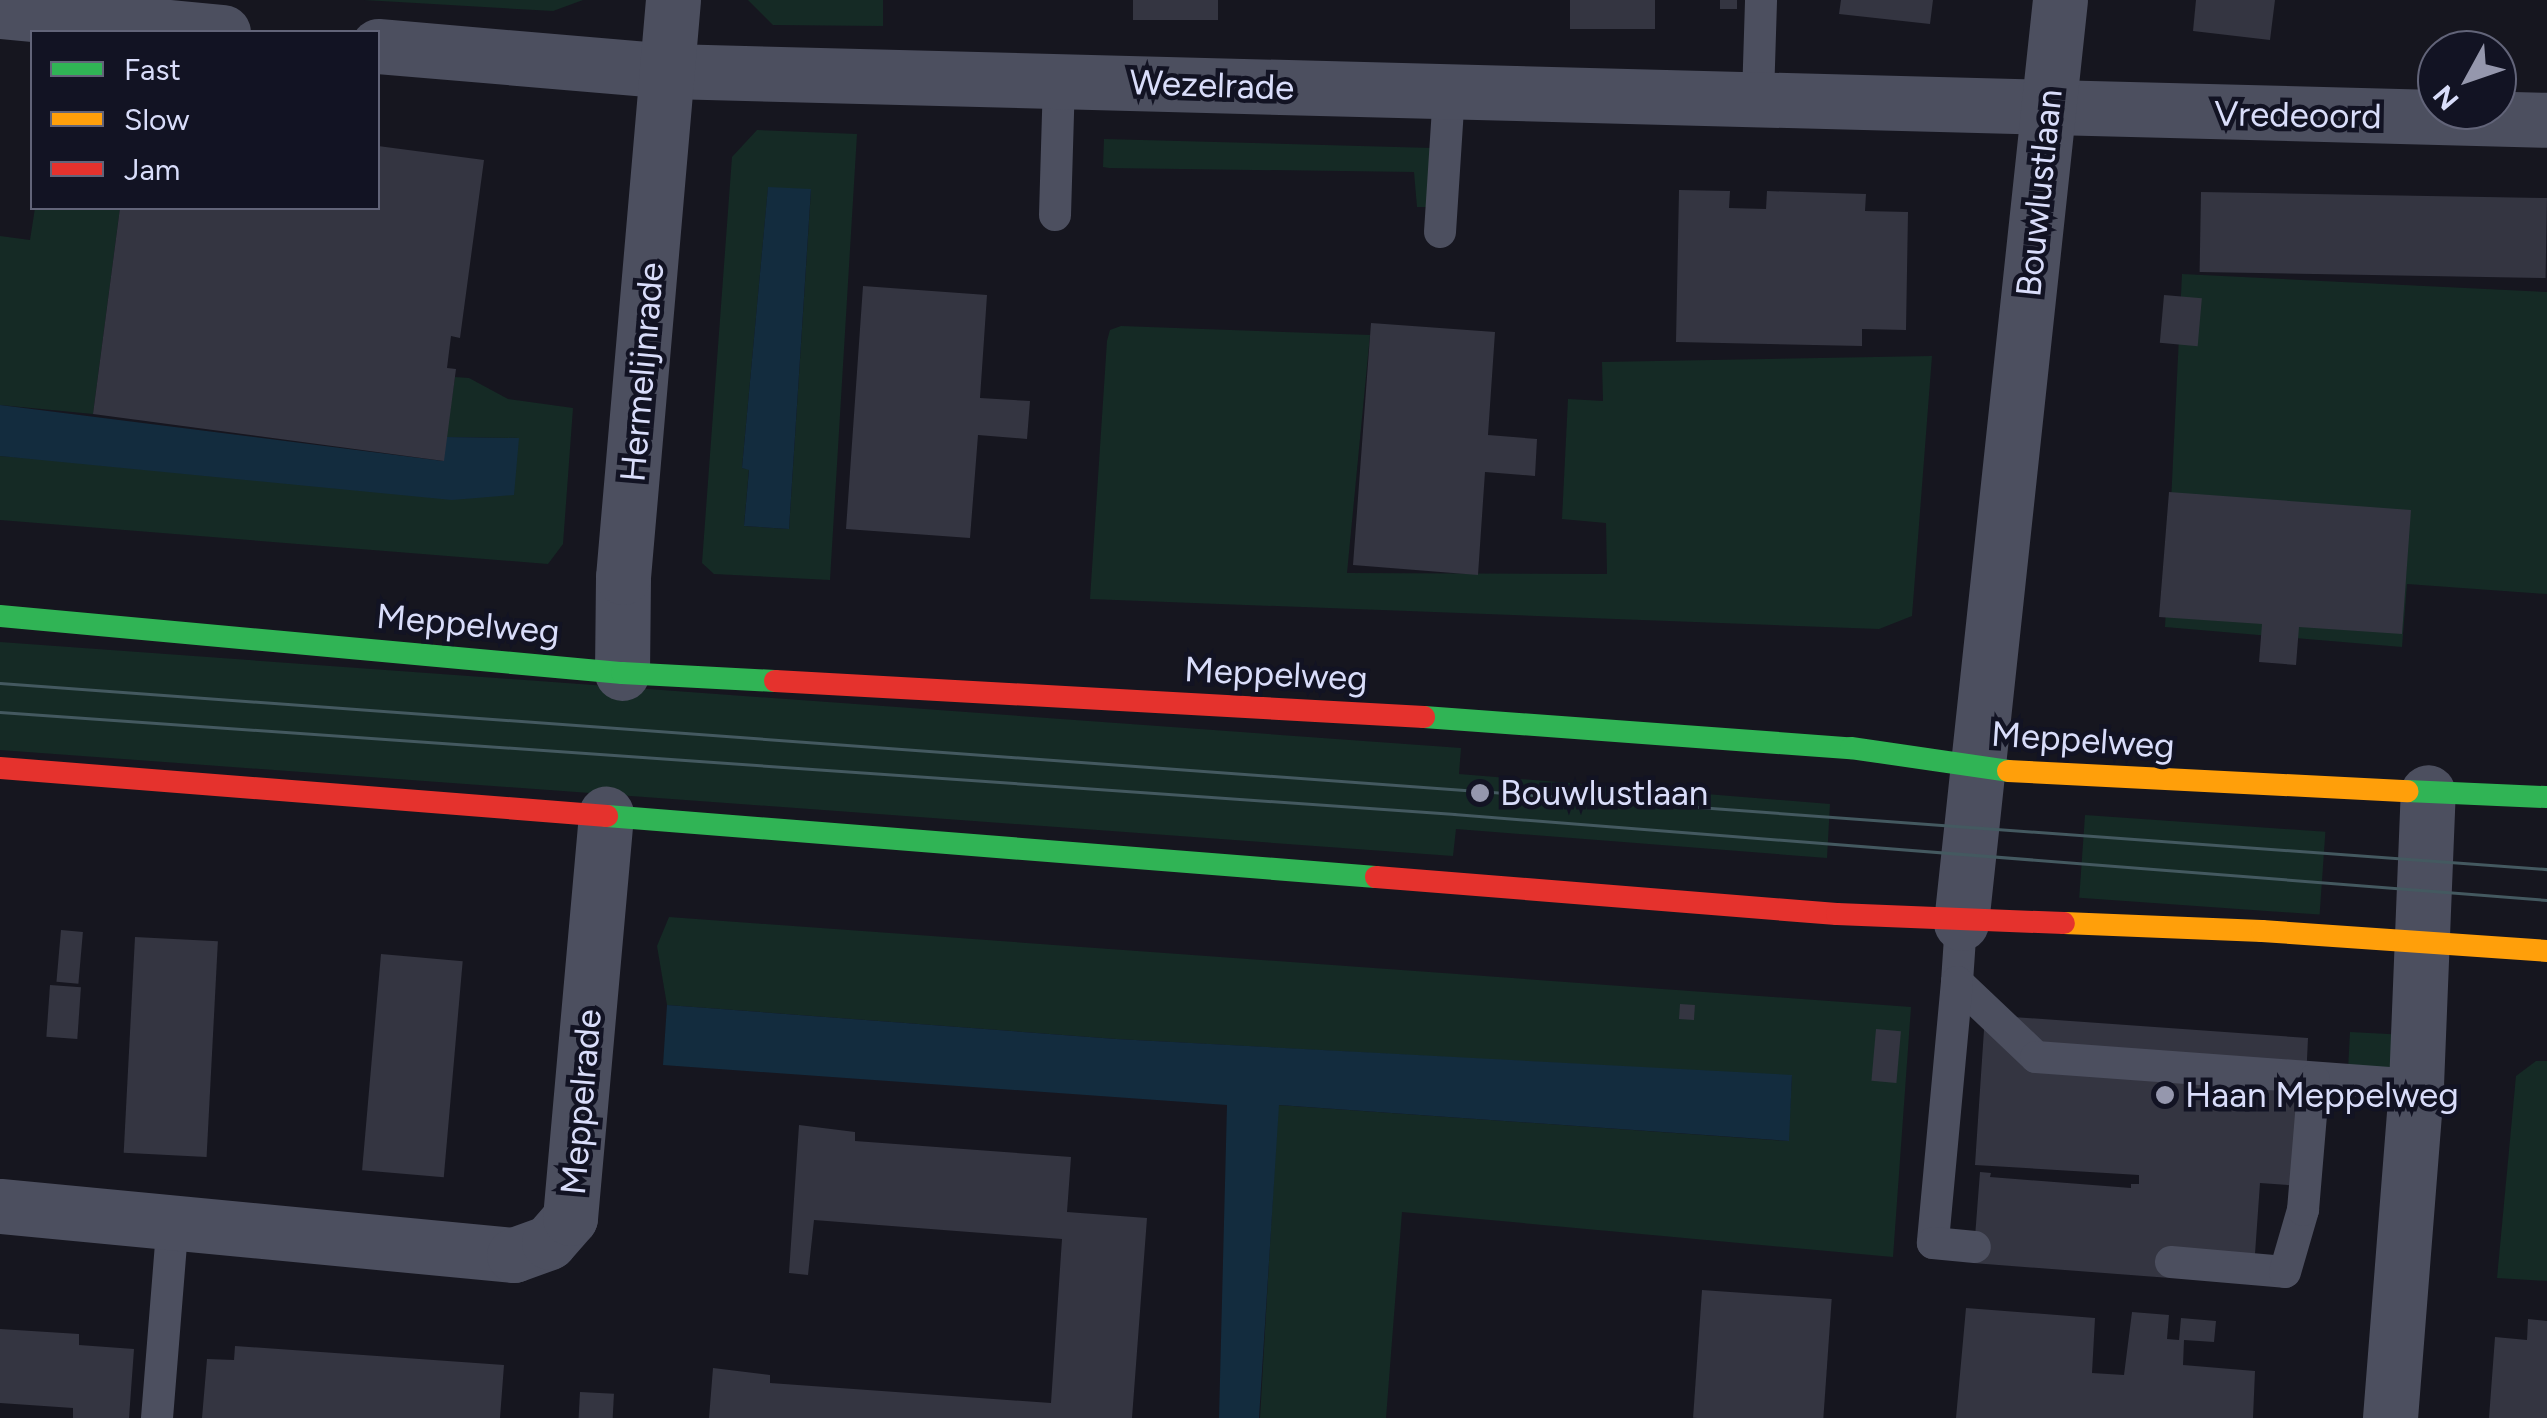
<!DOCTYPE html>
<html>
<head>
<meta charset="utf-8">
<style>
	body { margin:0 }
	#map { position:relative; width:2547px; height:1418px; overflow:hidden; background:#16161f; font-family:Figtree,sans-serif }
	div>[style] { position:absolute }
	.green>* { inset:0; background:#152a25; transform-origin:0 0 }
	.water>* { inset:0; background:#132c3e }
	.building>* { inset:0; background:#343541; transform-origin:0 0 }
	.lane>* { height:32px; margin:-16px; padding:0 16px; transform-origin:16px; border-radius:16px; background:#4c4f5f }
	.street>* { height:55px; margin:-27.5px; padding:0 27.5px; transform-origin:27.5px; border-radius:27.5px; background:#4c4f5f }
	.fast>* { height:22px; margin:-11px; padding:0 11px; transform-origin:11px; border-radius:11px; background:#30b455 }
	.slow>* { height:22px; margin:-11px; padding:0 11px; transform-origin:11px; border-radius:11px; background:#ff9f0a }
	.jam>* { height:22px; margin:-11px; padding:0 11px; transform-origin:11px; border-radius:11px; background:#e5322d }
	.tram>* { height:2.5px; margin:-1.25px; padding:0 1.25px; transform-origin:1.25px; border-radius:1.25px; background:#445960 }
	.dots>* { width:28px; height:28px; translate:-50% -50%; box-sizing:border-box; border:5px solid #121323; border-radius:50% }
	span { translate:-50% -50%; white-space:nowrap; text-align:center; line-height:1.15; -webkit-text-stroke:9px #121323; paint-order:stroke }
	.street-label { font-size:35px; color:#d9ddfa }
	.poi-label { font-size:35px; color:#d9ddfa }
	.left { translate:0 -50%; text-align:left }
	.legend { position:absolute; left:30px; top:30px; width:350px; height:180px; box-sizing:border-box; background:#121323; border:2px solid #626479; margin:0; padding:12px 18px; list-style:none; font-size:30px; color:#d9ddfa }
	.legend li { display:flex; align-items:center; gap:20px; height:50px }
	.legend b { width:50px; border:2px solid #626479 }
	.north { position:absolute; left:2417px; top:30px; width:100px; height:100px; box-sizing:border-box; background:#121323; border:2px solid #626479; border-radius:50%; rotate:230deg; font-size:28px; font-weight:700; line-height:40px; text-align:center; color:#d9ddfa }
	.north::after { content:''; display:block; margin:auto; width:35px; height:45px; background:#9597ad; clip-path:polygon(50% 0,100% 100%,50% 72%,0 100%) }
</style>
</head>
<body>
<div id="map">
	<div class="green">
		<div style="clip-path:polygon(364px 0,583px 0,553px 11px)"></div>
		<div style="clip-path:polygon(748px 0,883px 0,883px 26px,773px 25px)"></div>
		<div style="clip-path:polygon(evenodd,757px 130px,857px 134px,830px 580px,714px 574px,702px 563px,732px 157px,757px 130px,768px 188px,811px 190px,789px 529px,744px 526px,749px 469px,742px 468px,768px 188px)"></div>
		<div style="clip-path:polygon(1104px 139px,1432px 148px,1431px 207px,1417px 207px,1414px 172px,1109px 168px,1103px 167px)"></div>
		<div style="clip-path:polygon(35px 208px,120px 208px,93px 414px,0 405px,0 236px,30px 240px)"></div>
		<div style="clip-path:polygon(2182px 274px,2547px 292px,2547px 594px,2407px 584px,2402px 647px,2165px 627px)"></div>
		<div style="clip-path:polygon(1121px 326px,1370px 335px,1347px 573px,1607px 574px,1606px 523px,1562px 519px,1568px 399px,1603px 401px,1602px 362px,1932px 356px,1912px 616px,1879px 629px,1090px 599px,1107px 341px,1110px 330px)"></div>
		<div style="clip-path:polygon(455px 377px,469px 378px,508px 399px,573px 408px,563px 544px,548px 564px,0 520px,0 456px,513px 495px,518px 438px,446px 437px)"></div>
		<div style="clip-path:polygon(0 642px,1461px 748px,1459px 774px,1830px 804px,1827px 858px,1456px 829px,1453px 856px,0 750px)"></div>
		<div style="left:2085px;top:815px;width:241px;height:83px;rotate:4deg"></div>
		<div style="clip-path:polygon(669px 917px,1911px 1007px,1893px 1257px,1402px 1212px,1386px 1418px,1260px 1418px,1278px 1105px,1788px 1141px,1792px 1076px,1116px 1039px,667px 1005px,657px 946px)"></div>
		<div style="left:2350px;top:1032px;width:67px;height:48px;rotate:3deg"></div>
		<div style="clip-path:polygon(2536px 1061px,2547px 1061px,2547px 1281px,2497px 1278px,2516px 1076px)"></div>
	</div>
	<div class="water">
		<div style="clip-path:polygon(768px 187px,811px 189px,789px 529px,744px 526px,749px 470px,742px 468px)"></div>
		<div style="clip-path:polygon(0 405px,443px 461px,446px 437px,519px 438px,514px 495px,452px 500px,0 456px)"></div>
		<div style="clip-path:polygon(667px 1005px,1116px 1039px,1792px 1075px,1789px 1141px,1279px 1105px,1259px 1418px,1219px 1418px,1227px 1105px,663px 1065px)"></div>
	</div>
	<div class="building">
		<div style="left:1133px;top:0;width:85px;height:20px"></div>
		<div style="left:1570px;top:0;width:85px;height:29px"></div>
		<div style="left:1720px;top:0;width:17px;height:9px"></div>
		<div style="clip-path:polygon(1841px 0,1933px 0,1930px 24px,1839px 14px)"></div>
		<div style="clip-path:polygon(2196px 0,2275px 0,2270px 40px,2193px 31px)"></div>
		<div style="clip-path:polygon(378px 146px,484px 160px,460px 338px,451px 336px,447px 368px,456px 369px,444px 461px,93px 414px,120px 208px,378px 208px)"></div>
		<div style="clip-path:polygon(1679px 190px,1730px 191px,1729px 208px,1766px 209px,1767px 191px,1866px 194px,1865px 211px,1908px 212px,1906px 330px,1862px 329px,1862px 346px,1676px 342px)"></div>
		<div style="left:2201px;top:192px;width:346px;height:80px;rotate:1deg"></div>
		<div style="clip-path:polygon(863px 286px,987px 295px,980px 398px,1030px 401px,1027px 439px,978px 435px,970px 538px,846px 529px)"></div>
		<div style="left:2164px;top:295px;width:38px;height:48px;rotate:5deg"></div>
		<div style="clip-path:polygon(1371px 323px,1495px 332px,1488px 435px,1537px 439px,1535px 476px,1485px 472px,1478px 575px,1353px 565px)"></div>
		<div style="clip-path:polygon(2169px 492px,2411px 510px,2402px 634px,2299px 627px,2296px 665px,2259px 662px,2262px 624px,2159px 617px)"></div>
		<div style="left:61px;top:930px;width:22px;height:52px;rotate:5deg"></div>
		<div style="left:135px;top:937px;width:83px;height:216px;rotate:3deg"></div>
		<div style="left:381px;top:954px;width:82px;height:217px;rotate:5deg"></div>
		<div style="left:50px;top:985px;width:31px;height:52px;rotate:4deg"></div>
		<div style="left:1680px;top:1004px;width:15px;height:15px;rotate:4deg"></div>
		<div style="clip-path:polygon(1985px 1015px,2308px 1038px,2301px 1186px,2260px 1183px,2255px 1254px,2170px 1278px,1973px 1263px,1980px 1172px,1991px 1173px,1990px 1177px,2131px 1188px,2131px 1184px,2139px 1184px,2139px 1175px,1975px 1165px)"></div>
		<div style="left:1876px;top:1029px;width:25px;height:52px;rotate:5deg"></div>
		<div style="clip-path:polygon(799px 1125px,855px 1132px,855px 1141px,1071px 1157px,1067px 1212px,1147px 1218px,1132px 1418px,709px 1418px,713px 1368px,770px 1375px,770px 1383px,1051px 1403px,1062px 1239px,814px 1220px,808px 1275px,789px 1273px)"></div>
		<div style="left:1702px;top:1290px;width:130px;height:128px;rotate:4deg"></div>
		<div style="clip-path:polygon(1966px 1308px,2095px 1318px,2092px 1373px,2124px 1375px,2132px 1312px,2169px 1315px,2167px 1339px,2179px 1340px,2181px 1318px,2216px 1321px,2214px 1342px,2184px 1340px,2183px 1365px,2255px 1371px,2253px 1418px,1956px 1418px)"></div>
		<div style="clip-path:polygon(2528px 1319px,2547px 1321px,2547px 1418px,2489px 1418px,2495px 1337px,2527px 1340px)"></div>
		<div style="clip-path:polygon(0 1329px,79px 1334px,79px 1345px,134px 1349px,129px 1418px,73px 1418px,73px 1408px,0 1403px)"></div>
		<div style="clip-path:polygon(235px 1346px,504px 1365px,500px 1418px,202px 1418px,207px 1359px,234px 1360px)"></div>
		<div style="left:580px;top:1392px;width:34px;height:26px;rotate:3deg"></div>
	</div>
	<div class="lane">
		<div style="left:1758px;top:97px;width:97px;rotate:-88.2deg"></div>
		<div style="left:1055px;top:215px;width:134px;rotate:-88.3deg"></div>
		<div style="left:1440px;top:232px;width:141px;rotate:-86.3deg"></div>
		<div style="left:1961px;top:923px;width:59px;rotate:93.9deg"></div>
		<div style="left:1957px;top:982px;width:109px;rotate:43.5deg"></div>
		<div style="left:2036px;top:1057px;width:381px;rotate:4.2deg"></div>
		<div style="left:1957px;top:982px;width:262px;rotate:95.3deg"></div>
		<div style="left:1933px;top:1243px;width:42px;rotate:5.4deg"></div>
		<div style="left:2171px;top:1262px;width:114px;rotate:5deg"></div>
		<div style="left:2285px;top:1272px;width:65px;rotate:-73.8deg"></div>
		<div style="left:2303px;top:1210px;width:131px;rotate:-85.2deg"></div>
		<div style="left:157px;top:1418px;width:199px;rotate:-85.4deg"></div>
	</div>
	<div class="street">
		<div style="left:0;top:11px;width:224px;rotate:5.4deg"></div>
		<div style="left:378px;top:46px;width:292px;rotate:4.9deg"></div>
		<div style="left:669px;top:71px;width:1879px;rotate:1.49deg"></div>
		<div style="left:622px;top:673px;width:96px;rotate:-89.4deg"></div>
		<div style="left:623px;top:577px;width:579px;rotate:-85.05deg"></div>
		<div style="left:1961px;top:923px;width:928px;rotate:-83.88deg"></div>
		<div style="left:0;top:1206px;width:516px;rotate:5.45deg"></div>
		<div style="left:514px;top:1255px;width:37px;rotate:-20deg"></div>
		<div style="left:549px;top:1242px;width:32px;rotate:-49deg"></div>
		<div style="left:570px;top:1218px;width:406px;rotate:-84.9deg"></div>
		<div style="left:2390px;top:1418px;width:334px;rotate:-85.5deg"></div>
		<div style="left:2416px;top:1085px;width:293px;rotate:-87.7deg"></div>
	</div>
	<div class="fast">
		<div style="left:0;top:616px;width:625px;rotate:5.24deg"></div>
		<div style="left:622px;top:673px;width:153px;rotate:3deg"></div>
		<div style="left:1424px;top:717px;width:428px;rotate:4.2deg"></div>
		<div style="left:1851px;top:748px;width:159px;rotate:8.3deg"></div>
		<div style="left:2407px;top:791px;width:140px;rotate:2.5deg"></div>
		<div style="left:607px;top:816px;width:771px;rotate:4.54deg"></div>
	</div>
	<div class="slow">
		<div style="left:2008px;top:771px;width:400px;rotate:2.9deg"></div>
		<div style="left:2064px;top:923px;width:198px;rotate:2.3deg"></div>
		<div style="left:2262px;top:931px;width:286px;rotate:4deg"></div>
	</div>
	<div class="jam">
		<div style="left:775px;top:681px;width:650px;rotate:3.17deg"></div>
		<div style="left:0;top:768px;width:609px;rotate:4.52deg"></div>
		<div style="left:1376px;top:877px;width:462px;rotate:4.6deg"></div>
		<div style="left:1837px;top:914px;width:227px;rotate:2.3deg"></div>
	</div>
	<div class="tram">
		<div style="left:0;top:683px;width:2554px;rotate:4.18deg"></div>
		<div style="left:0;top:712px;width:1458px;rotate:4.01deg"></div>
		<div style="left:1454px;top:814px;width:1096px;rotate:4.5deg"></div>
	</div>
	<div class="dots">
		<div style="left:1480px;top:793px;background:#9597ad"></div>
		<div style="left:2165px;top:1095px;background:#9597ad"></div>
	</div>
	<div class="street-label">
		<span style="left:1212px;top:85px;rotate:2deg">Wezelrade</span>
		<span style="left:2298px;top:115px;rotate:1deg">Vredeoord</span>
		<span style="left:2039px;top:193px;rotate:-84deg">Bouwlustlaan</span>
		<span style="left:642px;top:372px;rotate:-85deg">Hermelijnrade</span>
		<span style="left:468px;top:624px;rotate:5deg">Meppelweg</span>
		<span style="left:1276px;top:674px;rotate:3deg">Meppelweg</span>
		<span style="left:2083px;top:740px;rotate:4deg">Meppelweg</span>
		<span style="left:581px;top:1102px;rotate:-85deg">Meppelrade</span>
	</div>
	<div class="poi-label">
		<span class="left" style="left:1500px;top:793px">Bouwlustlaan</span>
		<span class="left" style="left:2185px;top:1095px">Haan Meppelweg</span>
	</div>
	<ul class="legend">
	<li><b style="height:12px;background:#30b455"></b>Fast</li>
	<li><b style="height:12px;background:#ff9f0a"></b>Slow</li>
	<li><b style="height:12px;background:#e5322d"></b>Jam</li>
	</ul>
	<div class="north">N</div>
</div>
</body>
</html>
